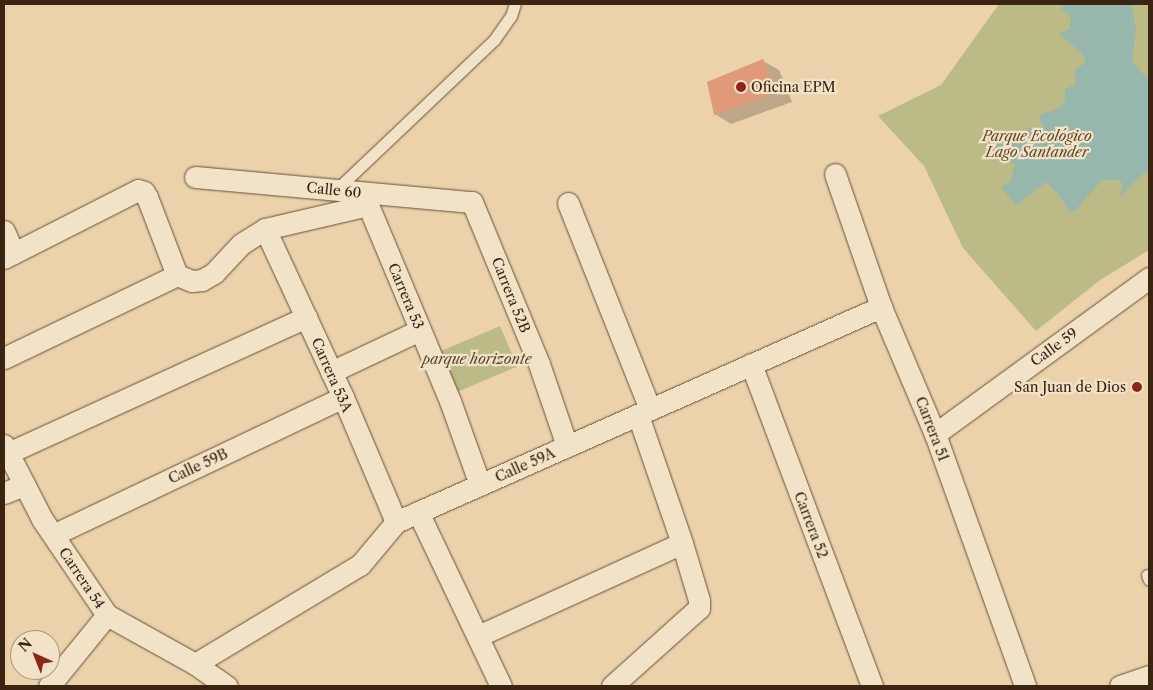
<!DOCTYPE html>
<html>
<head>
<meta charset="utf-8">
<style>
	body { margin:0 }
	#map { position:relative; width:1153px; height:690px; overflow:hidden; background:#ebd2ab; font-family:"Libre Caslon Text",serif }
	div>[style] { position:absolute }
	.green>* { inset:0; background:#bcba86; transform-origin:0 0 }
	.water>* { inset:0; background:#98b7ac }
	.shadow>* { inset:0; background:#0003 }
	.building>* { inset:0; background:#e19a79 }
	.roads { filter:drop-shadow(0 0 1px #685038) drop-shadow(0 0 1px #685038) }
	.lane>* { height:11px; margin:-5.5px; padding:0 5.5px; transform-origin:5.5px; border-radius:5.5px; background:#f2e2c8 }
	.street>* { height:21px; margin:-10.5px; padding:0 10.5px; transform-origin:10.5px; border-radius:10.5px; background:#f2e2c8 }
	.dots>* { width:14px; height:14px; translate:-50% -50%; box-sizing:border-box; border:2px solid #f2e2c8; border-radius:50% }
	span { translate:-50% -50%; white-space:nowrap; text-align:center; line-height:1.15; -webkit-text-stroke:4.5px #f2e2c8; paint-order:stroke }
	.poi-label { font-size:14px; color:#3c2412 }
	.left { translate:0 -50%; text-align:left }
	.right { translate:-100% -50%; text-align:right }
	.park-label { font-size:14px; color:#5c4a2f; font-style:italic }
	.street-label { font-size:14px; color:#3c2412 }
	.frame { position:absolute; inset:0; border:5px solid #3c2412; pointer-events:none }
	.north { position:absolute; left:10px; top:630px; width:50px; height:50px; box-sizing:border-box; background:#f2e2c8; border:1px solid #a9967f; border-radius:50%; rotate:316deg; font-size:14px; font-weight:700; line-height:20px; text-align:center; color:#3c2412 }
	.north::after { content:''; display:block; margin:auto; width:18px; height:22px; background:#8f2418; clip-path:polygon(50% 0,100% 100%,50% 72%,0 100%) }
</style>
</head>
<body>
<div id="map">
	<div class="green">
		<div style="clip-path:polygon(999px 4px,1149px 4px,1149px 250px,1100px 280px,1036px 331px,963px 248px,924px 166px,878px 116px,941px 85px)"></div>
		<div style="left:500px;top:326px;width:44px;height:69px;rotate:67deg"></div>
	</div>
	<div class="water">
		<div style="clip-path:polygon(1066px 4px,1132px 4px,1136px 30px,1132px 62px,1149px 80px,1149px 173px,1143px 174px,1128px 188px,1120px 198px,1123px 185px,1120px 181px,1110px 179px,1101px 181px,1075px 211px,1069px 211px,1059px 195px,1046px 182px,1016px 205px,1001px 187px,1011px 180px,1015px 165px,997px 150px,997px 143px,1007px 135px,1019px 137px,1029px 128px,1043px 127px,1039px 115px,1055px 110px,1065px 102px,1065px 89px,1075px 84px,1075px 70px,1086px 62px,1082px 54px,1059px 33px,1070px 29px,1071px 18px,1061px 8px)"></div>
	</div>
	<div class="shadow">
		<div style="clip-path:polygon(763px 61px,779px 70px,792px 102px,731px 124px,715px 114px)"></div>
	</div>
	<div class="building">
		<div style="clip-path:polygon(763px 59px,777px 93px,714px 115px,707px 82px)"></div>
	</div>
	<div class="roads">
		<div class="lane">
			<div style="left:337px;top:189px;width:216px;rotate:-43.5deg"></div>
			<div style="left:494px;top:40px;width:29px;rotate:-55deg"></div>
			<div style="left:511px;top:16px;width:13px;rotate:-72deg"></div>
			<div style="left:1147px;top:575px;width:5px;rotate:68deg"></div>
		</div>
		<div class="street">
			<div style="left:835px;top:174px;width:141px;rotate:70.9deg"></div>
			<div style="left:881px;top:307px;width:138px;rotate:67deg"></div>
			<div style="left:935px;top:434px;width:268px;rotate:70.3deg"></div>
			<div style="left:195px;top:177px;width:278px;rotate:5.2deg"></div>
			<div style="left:472px;top:202px;width:175px;rotate:67.5deg"></div>
			<div style="left:539px;top:364px;width:87px;rotate:71.1deg"></div>
			<div style="left:363px;top:193px;width:225px;rotate:67.3deg"></div>
			<div style="left:450px;top:401px;width:89px;rotate:70.3deg"></div>
			<div style="left:568px;top:203px;width:222px;rotate:68.3deg"></div>
			<div style="left:265px;top:229px;width:185px;rotate:65.1deg"></div>
			<div style="left:343px;top:397px;width:136px;rotate:67deg"></div>
			<div style="left:4px;top:231px;width:24px;rotate:66deg"></div>
			<div style="left:4px;top:258px;width:150px;rotate:-26.9deg"></div>
			<div style="left:138px;top:190px;width:6px;rotate:18deg"></div>
			<div style="left:144px;top:192px;width:6px;rotate:59deg"></div>
			<div style="left:147px;top:197px;width:84px;rotate:69deg"></div>
			<div style="left:177px;top:275px;width:16px;rotate:22deg"></div>
			<div style="left:192px;top:281px;width:10px;rotate:-6deg"></div>
			<div style="left:202px;top:280px;width:14px;rotate:-30deg"></div>
			<div style="left:214px;top:273px;width:40px;rotate:-47deg"></div>
			<div style="left:241px;top:244px;width:28px;rotate:-32deg"></div>
			<div style="left:265px;top:229px;width:106px;rotate:-13.1deg"></div>
			<div style="left:4px;top:358px;width:192px;rotate:-25.6deg"></div>
			<div style="left:751px;top:364px;width:344px;rotate:69.4deg"></div>
			<div style="left:331px;top:372px;width:98px;rotate:-25.3deg"></div>
			<div style="left:935px;top:434px;width:265px;rotate:-36.1deg"></div>
			<div style="left:4px;top:445px;width:83px;rotate:62.8deg"></div>
			<div style="left:42px;top:519px;width:116px;rotate:55.9deg"></div>
			<div style="left:107px;top:615px;width:101px;rotate:29.1deg"></div>
			<div style="left:195px;top:664px;width:39px;rotate:35deg"></div>
			<div style="left:8px;top:453px;width:328px;rotate:-24.5deg"></div>
			<div style="left:4px;top:493px;width:22px;rotate:-22deg"></div>
			<div style="left:418px;top:512px;width:193px;rotate:64.5deg"></div>
			<div style="left:53px;top:535px;width:321px;rotate:-25.4deg"></div>
			<div style="left:478px;top:636px;width:224px;rotate:-24.5deg"></div>
			<div style="left:195px;top:664px;width:192px;rotate:-31deg"></div>
			<div style="left:360px;top:565px;width:56px;rotate:-50.1deg"></div>
			<div style="left:396px;top:522px;width:531px;rotate:-23.91deg"></div>
			<div style="left:49px;top:686px;width:92px;rotate:-50.8deg"></div>
			<div style="left:612px;top:686px;width:117px;rotate:-41.9deg"></div>
			<div style="left:699px;top:608px;width:8px;rotate:-90deg"></div>
			<div style="left:699px;top:600px;width:59px;rotate:-106.6deg"></div>
			<div style="left:682px;top:543px;width:135px;rotate:-109deg"></div>
			<div style="left:1120px;top:686px;width:31px;rotate:-19deg"></div>
		</div>
	</div>
	<div class="dots">
		<div style="left:741px;top:87px;background:#8f2418"></div>
		<div style="left:1137px;top:387px;background:#8f2418"></div>
	</div>
	<div class="poi-label">
		<span class="left" style="left:751px;top:87px">Oficina EPM</span>
		<span class="right" style="left:1126px;top:387px">San Juan de Dios</span>
	</div>
	<div class="park-label">
		<span style="left:1037px;top:144px">Parque Ecológico<br>Lago Santander</span>
		<span style="left:477px;top:359px">parque horizonte</span>
	</div>
	<div class="street-label">
		<span style="left:334px;top:190px;rotate:6deg">Calle 60</span>
		<span style="left:511px;top:295px;rotate:68deg">Carrera 52B</span>
		<span style="left:406px;top:296px;rotate:67deg">Carrera 53</span>
		<span style="left:1054px;top:347px;rotate:-36deg">Calle 59</span>
		<span style="left:332px;top:375px;rotate:66deg">Carrera 53A</span>
		<span style="left:932px;top:429px;rotate:69deg">Carrera 51</span>
		<span style="left:525px;top:465px;rotate:-24deg">Calle 59A</span>
		<span style="left:198px;top:466px;rotate:-25deg">Calle 59B</span>
		<span style="left:811px;top:525px;rotate:69deg">Carrera 52</span>
		<span style="left:82px;top:578px;rotate:56deg">Carrera 54</span>
	</div>
	<div class="frame"></div>
	<div class="north">N</div>
</div>
</body>
</html>
